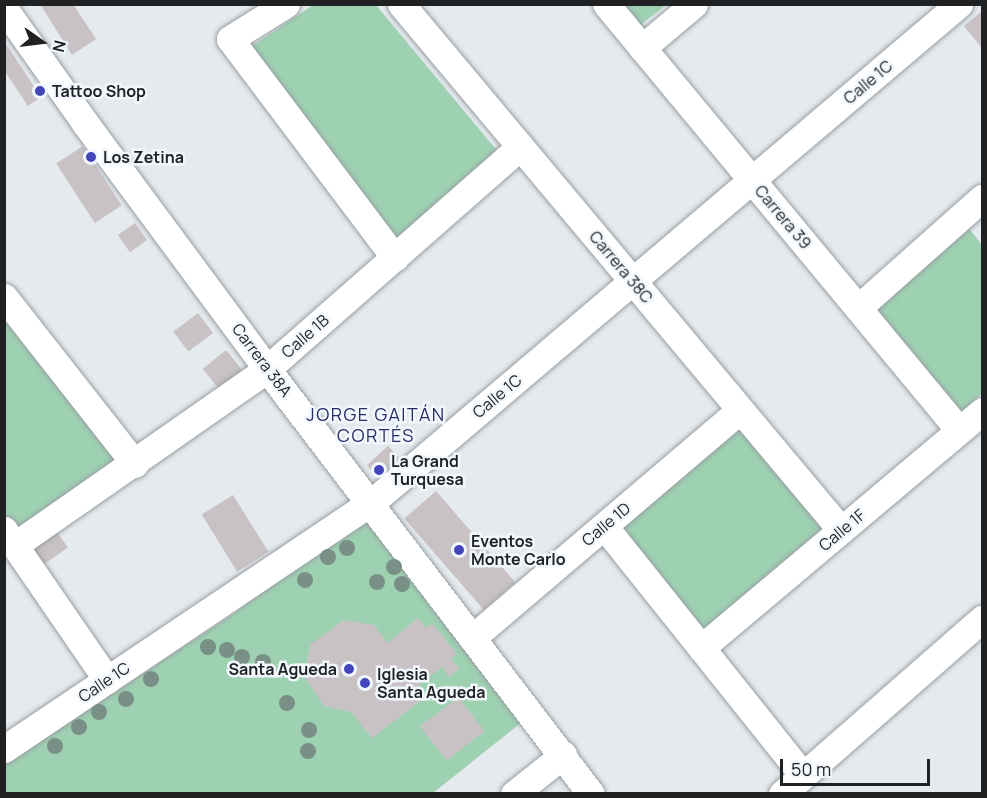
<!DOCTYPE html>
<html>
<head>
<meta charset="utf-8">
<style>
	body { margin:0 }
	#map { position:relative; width:987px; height:798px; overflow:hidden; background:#e4eaee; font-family:Manrope,sans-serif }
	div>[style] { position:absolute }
	.green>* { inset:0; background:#9ed1b2; transform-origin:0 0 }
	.building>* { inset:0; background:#c9c2c5; transform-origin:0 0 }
	.roads { filter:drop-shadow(0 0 2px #999fa3) drop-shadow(0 0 2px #999fa3) }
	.minor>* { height:27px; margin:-13.5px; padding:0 13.5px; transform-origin:13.5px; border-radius:13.5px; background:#fff }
	.trees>* { width:16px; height:16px; margin:-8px; border-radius:50%; background:#789086 }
	.dots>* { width:16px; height:16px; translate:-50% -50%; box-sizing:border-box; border:3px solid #f1f7fc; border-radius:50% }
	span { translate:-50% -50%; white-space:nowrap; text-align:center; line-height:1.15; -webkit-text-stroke:5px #f1f7fc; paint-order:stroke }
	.street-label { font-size:16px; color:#1f2122 }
	.poi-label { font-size:16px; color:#1f2122; font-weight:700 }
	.left { translate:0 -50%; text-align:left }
	.right { translate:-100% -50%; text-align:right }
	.neighbourhood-label { font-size:18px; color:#292d67; letter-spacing:1.5px }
	.frame { position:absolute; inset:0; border:6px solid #1f2122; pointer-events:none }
	.north { position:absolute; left:12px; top:12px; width:60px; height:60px; -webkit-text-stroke:4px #f1f7fc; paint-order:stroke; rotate:104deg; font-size:16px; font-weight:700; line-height:24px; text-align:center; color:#1f2122 }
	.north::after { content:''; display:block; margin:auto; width:21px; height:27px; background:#1f2122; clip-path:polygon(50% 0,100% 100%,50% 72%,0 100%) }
	.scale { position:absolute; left:780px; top:759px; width:150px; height:27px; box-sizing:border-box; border:3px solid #1f2122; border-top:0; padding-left:8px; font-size:18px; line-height:21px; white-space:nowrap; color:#1f2122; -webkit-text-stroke:4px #f1f7fc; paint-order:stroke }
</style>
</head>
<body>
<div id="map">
	<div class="green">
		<div style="clip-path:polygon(313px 5px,376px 5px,499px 153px,394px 240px,246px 50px)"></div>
		<div style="clip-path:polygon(613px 5px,666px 5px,634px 30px)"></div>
		<div style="clip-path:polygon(967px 226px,982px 245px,982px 393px,959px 414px,870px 308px)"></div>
		<div style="clip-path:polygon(4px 315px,118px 457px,16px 532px,5px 515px)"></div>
		<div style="left:740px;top:426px;width:136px;height:156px;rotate:51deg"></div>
		<div style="clip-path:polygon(366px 519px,522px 722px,433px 793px,5px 794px,5px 764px,227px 618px)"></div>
	</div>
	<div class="building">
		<div style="clip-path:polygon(40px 4px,73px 4px,96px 39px,72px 55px)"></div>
		<div style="clip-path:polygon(982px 11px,982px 48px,964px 26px)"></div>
		<div style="clip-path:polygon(4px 41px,41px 97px,28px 106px,4px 70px)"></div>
		<div style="left:83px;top:146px;width:71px;height:32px;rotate:57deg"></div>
		<div style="left:135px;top:223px;width:21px;height:21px;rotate:55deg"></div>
		<div style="left:198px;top:313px;width:25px;height:31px;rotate:53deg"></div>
		<div style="left:226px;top:350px;width:26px;height:30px;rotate:51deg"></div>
		<div style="clip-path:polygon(388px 446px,400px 459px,384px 472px,372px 472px,367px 465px)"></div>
		<div style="left:436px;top:491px;width:121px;height:42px;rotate:49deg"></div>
		<div style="left:233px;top:495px;width:67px;height:37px;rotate:58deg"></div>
		<div style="left:57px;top:532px;width:19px;height:29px;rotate:55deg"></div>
		<div style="clip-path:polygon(418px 618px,426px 628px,432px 623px,457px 654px,451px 659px,459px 669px,449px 677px,442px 667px,415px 689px,423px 699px,372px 738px,351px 712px,324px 706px,304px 676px,310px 645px,344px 620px,374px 625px,388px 643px)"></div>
		<div style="left:458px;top:697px;width:43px;height:48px;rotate:52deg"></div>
	</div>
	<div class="roads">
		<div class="minor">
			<div style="left:286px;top:4px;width:66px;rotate:148deg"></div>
			<div style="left:230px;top:39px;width:274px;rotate:53deg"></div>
			<div style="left:401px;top:4px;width:686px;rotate:50.09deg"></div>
			<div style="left:606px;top:4px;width:553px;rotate:50.35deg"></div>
			<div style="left:4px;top:8px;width:141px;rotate:54.8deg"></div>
			<div style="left:85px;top:123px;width:306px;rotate:53.5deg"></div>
			<div style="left:267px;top:369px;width:534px;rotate:52.68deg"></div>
			<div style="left:642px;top:48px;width:68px;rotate:-40.2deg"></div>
			<div style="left:4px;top:297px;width:212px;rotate:51.9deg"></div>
			<div style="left:858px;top:308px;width:166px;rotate:-41.6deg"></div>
			<div style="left:604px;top:526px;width:319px;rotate:51.4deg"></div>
			<div style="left:4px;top:530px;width:182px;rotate:55.5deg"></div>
			<div style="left:15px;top:545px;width:307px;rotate:-34.9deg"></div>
			<div style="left:267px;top:369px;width:337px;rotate:-41.3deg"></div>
			<div style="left:472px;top:638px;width:352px;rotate:-40.4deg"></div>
			<div style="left:701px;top:648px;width:368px;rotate:-40.1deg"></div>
			<div style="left:4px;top:749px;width:443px;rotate:-33.9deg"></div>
			<div style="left:372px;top:502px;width:770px;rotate:-40.31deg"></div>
			<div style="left:514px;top:794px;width:63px;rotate:-38.5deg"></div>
			<div style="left:782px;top:794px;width:266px;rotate:-41.2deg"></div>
		</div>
	</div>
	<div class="trees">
		<div style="left:347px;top:548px"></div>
		<div style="left:328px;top:557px"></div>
		<div style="left:394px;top:567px"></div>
		<div style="left:305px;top:580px"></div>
		<div style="left:377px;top:582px"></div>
		<div style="left:402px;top:584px"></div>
		<div style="left:208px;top:647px"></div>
		<div style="left:227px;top:650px"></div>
		<div style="left:242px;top:657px"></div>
		<div style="left:263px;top:662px"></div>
		<div style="left:151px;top:679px"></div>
		<div style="left:126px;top:699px"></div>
		<div style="left:287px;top:703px"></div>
		<div style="left:99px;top:712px"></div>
		<div style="left:79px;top:727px"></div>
		<div style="left:309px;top:730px"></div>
		<div style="left:55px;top:746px"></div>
		<div style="left:308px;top:751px"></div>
	</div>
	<div class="dots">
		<div style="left:40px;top:91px;background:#4345ba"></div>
		<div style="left:91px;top:157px;background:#4345ba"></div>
		<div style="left:379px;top:470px;background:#4345ba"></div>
		<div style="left:459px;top:550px;background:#4345ba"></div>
		<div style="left:349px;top:669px;background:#4345ba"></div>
		<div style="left:365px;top:683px;background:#4345ba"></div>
	</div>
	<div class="street-label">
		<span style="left:868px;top:82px;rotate:-40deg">Calle 1C</span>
		<span style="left:783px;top:217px;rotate:50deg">Carrera 39</span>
		<span style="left:621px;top:267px;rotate:50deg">Carrera 38C</span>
		<span style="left:305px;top:336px;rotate:-41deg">Calle 1B</span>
		<span style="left:262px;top:360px;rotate:53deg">Carrera 38A</span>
		<span style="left:497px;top:396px;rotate:-40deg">Calle 1C</span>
		<span style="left:606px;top:524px;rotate:-40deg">Calle 1D</span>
		<span style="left:842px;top:530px;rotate:-40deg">Calle 1F</span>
		<span style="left:104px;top:682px;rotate:-34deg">Calle 1C</span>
	</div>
	<div class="poi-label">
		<span class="left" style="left:52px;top:91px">Tattoo Shop</span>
		<span class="left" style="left:103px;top:157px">Los Zetina</span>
		<span class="left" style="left:391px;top:470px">La Grand<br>Turquesa</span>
		<span class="left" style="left:471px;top:550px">Eventos<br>Monte Carlo</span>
		<span class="right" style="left:337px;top:669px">Santa Agueda</span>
		<span class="left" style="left:377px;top:683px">Iglesia<br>Santa Agueda</span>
	</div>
	<div class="neighbourhood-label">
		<span style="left:376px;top:425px">JORGE GAITÁN<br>CORTÉS</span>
	</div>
	<div class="frame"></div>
	<div class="north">N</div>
	<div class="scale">50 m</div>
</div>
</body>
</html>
